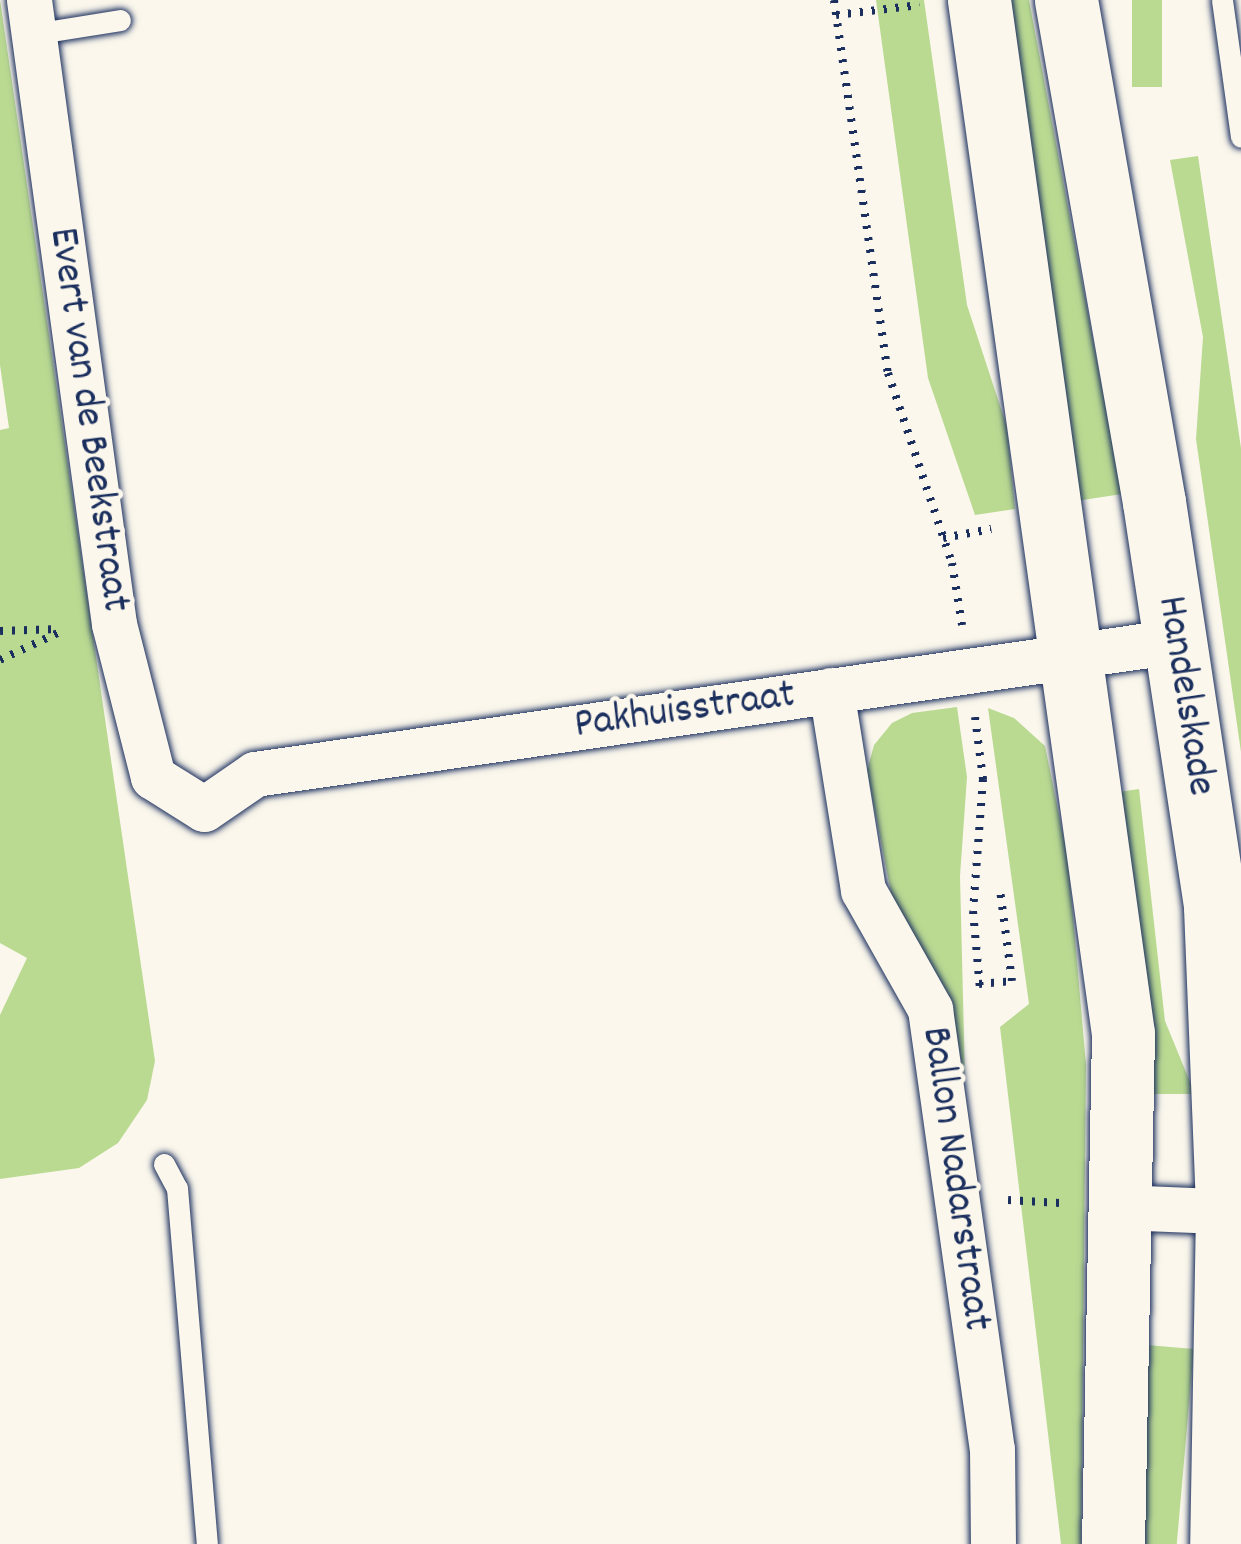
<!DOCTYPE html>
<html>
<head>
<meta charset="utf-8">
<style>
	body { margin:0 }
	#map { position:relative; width:1241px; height:1544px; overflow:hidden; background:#fbf7ec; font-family:Dekko,sans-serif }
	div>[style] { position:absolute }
	.green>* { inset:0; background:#bada92; transform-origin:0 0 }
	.path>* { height:8px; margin-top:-4px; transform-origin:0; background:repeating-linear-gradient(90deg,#1b2f5e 0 3px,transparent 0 12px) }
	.roads { filter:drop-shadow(0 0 3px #1b2f5e) drop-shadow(0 0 3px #1b2f5e) }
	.lane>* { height:21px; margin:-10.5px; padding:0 10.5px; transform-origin:10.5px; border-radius:10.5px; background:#fbf7ec }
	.street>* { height:45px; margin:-22.5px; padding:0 22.5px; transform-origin:22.5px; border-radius:22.5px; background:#fbf7ec }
	.secondary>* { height:63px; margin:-31.5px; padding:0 31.5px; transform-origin:31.5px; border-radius:31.5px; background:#fbf7ec }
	span { translate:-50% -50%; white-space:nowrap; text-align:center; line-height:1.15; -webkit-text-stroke:9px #fbf7ec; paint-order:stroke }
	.street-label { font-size:42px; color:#1b2f5e }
</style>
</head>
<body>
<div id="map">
	<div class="green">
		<div style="clip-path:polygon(0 0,155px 1061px,147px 1100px,118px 1143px,79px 1168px,0 1179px,0 1015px,27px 958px,0 943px,0 430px,9px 428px,0 365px)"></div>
		<div style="clip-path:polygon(876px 0,924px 0,967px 305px,1007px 427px,1015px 509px,975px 515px,928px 378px)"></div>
		<div style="clip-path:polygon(1007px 0,1029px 0,1122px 494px,1076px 501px)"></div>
		<div style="left:1132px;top:0;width:30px;height:87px"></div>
		<div style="clip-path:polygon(1198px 156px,1241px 448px,1241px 752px,1196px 439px,1203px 337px,1170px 160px)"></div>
		<div style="clip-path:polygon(957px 707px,967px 777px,960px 876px,965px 1079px,948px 994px,892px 897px,867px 771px,874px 745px,892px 723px,912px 713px)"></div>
		<div style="clip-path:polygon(988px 708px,1014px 718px,1045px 746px,1068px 859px,1086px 1065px,1081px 1544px,1061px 1544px,1000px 1027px,1029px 1004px)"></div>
		<div style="clip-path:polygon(1139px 789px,1165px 1021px,1195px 1094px,1146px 1094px,1119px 792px)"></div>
		<div style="left:1147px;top:1345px;width:47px;height:199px;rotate:5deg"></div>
	</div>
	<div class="path">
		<div style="left:834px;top:0;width:377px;rotate:81.8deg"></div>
		<div style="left:888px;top:373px;width:200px;rotate:71.4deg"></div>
		<div style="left:952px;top:563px;width:63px;rotate:80.8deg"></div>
		<div style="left:836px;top:15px;width:84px;rotate:-6.9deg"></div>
		<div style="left:943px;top:538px;width:49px;rotate:-10.6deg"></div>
		<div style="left:0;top:631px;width:59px;rotate:-1.9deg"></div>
		<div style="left:0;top:660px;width:71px;rotate:-25.1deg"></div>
		<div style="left:975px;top:717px;width:63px;rotate:82.6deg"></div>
		<div style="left:983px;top:779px;width:132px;rotate:94.3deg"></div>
		<div style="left:973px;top:911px;width:78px;rotate:84.9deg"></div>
		<div style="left:979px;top:984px;width:33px;rotate:-5deg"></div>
		<div style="left:1012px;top:981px;width:92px;rotate:-97.5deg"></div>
		<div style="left:1008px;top:1200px;width:52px;rotate:3.3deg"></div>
	</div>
	<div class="roads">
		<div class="lane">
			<div style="left:1222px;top:0;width:138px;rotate:82.1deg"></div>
			<div style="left:33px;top:34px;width:88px;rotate:-9.1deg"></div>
			<div style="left:164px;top:1164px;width:27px;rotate:62deg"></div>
			<div style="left:177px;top:1188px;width:357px;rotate:85.2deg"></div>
		</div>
		<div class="street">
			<div style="left:29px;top:0;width:630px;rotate:82.24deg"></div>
			<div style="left:114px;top:624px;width:158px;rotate:75.7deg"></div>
			<div style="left:153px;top:777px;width:60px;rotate:32.1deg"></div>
			<div style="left:204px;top:809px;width:62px;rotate:-34.5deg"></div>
			<div style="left:255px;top:774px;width:931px;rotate:-8.22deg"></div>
			<div style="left:831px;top:690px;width:203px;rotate:80.9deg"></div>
			<div style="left:863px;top:890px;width:137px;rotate:60.6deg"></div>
			<div style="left:930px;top:1009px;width:444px;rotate:82deg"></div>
			<div style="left:992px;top:1449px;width:95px;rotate:89.4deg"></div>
			<div style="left:1117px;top:1207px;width:124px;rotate:2.3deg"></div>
		</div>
		<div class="secondary">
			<div style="left:979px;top:0;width:1044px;rotate:82.07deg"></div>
			<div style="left:1123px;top:1034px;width:510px;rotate:91.12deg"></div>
			<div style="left:1066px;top:0;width:510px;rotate:80.06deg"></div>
			<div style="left:1154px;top:502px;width:410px;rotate:81.4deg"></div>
			<div style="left:1215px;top:907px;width:304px;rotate:87.7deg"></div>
			<div style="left:1227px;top:1211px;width:333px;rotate:91deg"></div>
		</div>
	</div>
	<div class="street-label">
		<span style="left:87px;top:420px;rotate:82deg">Evert van de Beekstraat</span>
		<span style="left:1184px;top:696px;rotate:81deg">Handelskade</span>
		<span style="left:685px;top:712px;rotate:-8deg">Pakhuisstraat</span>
		<span style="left:954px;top:1179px;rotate:82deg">Ballon Nadarstraat</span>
	</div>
</div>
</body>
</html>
